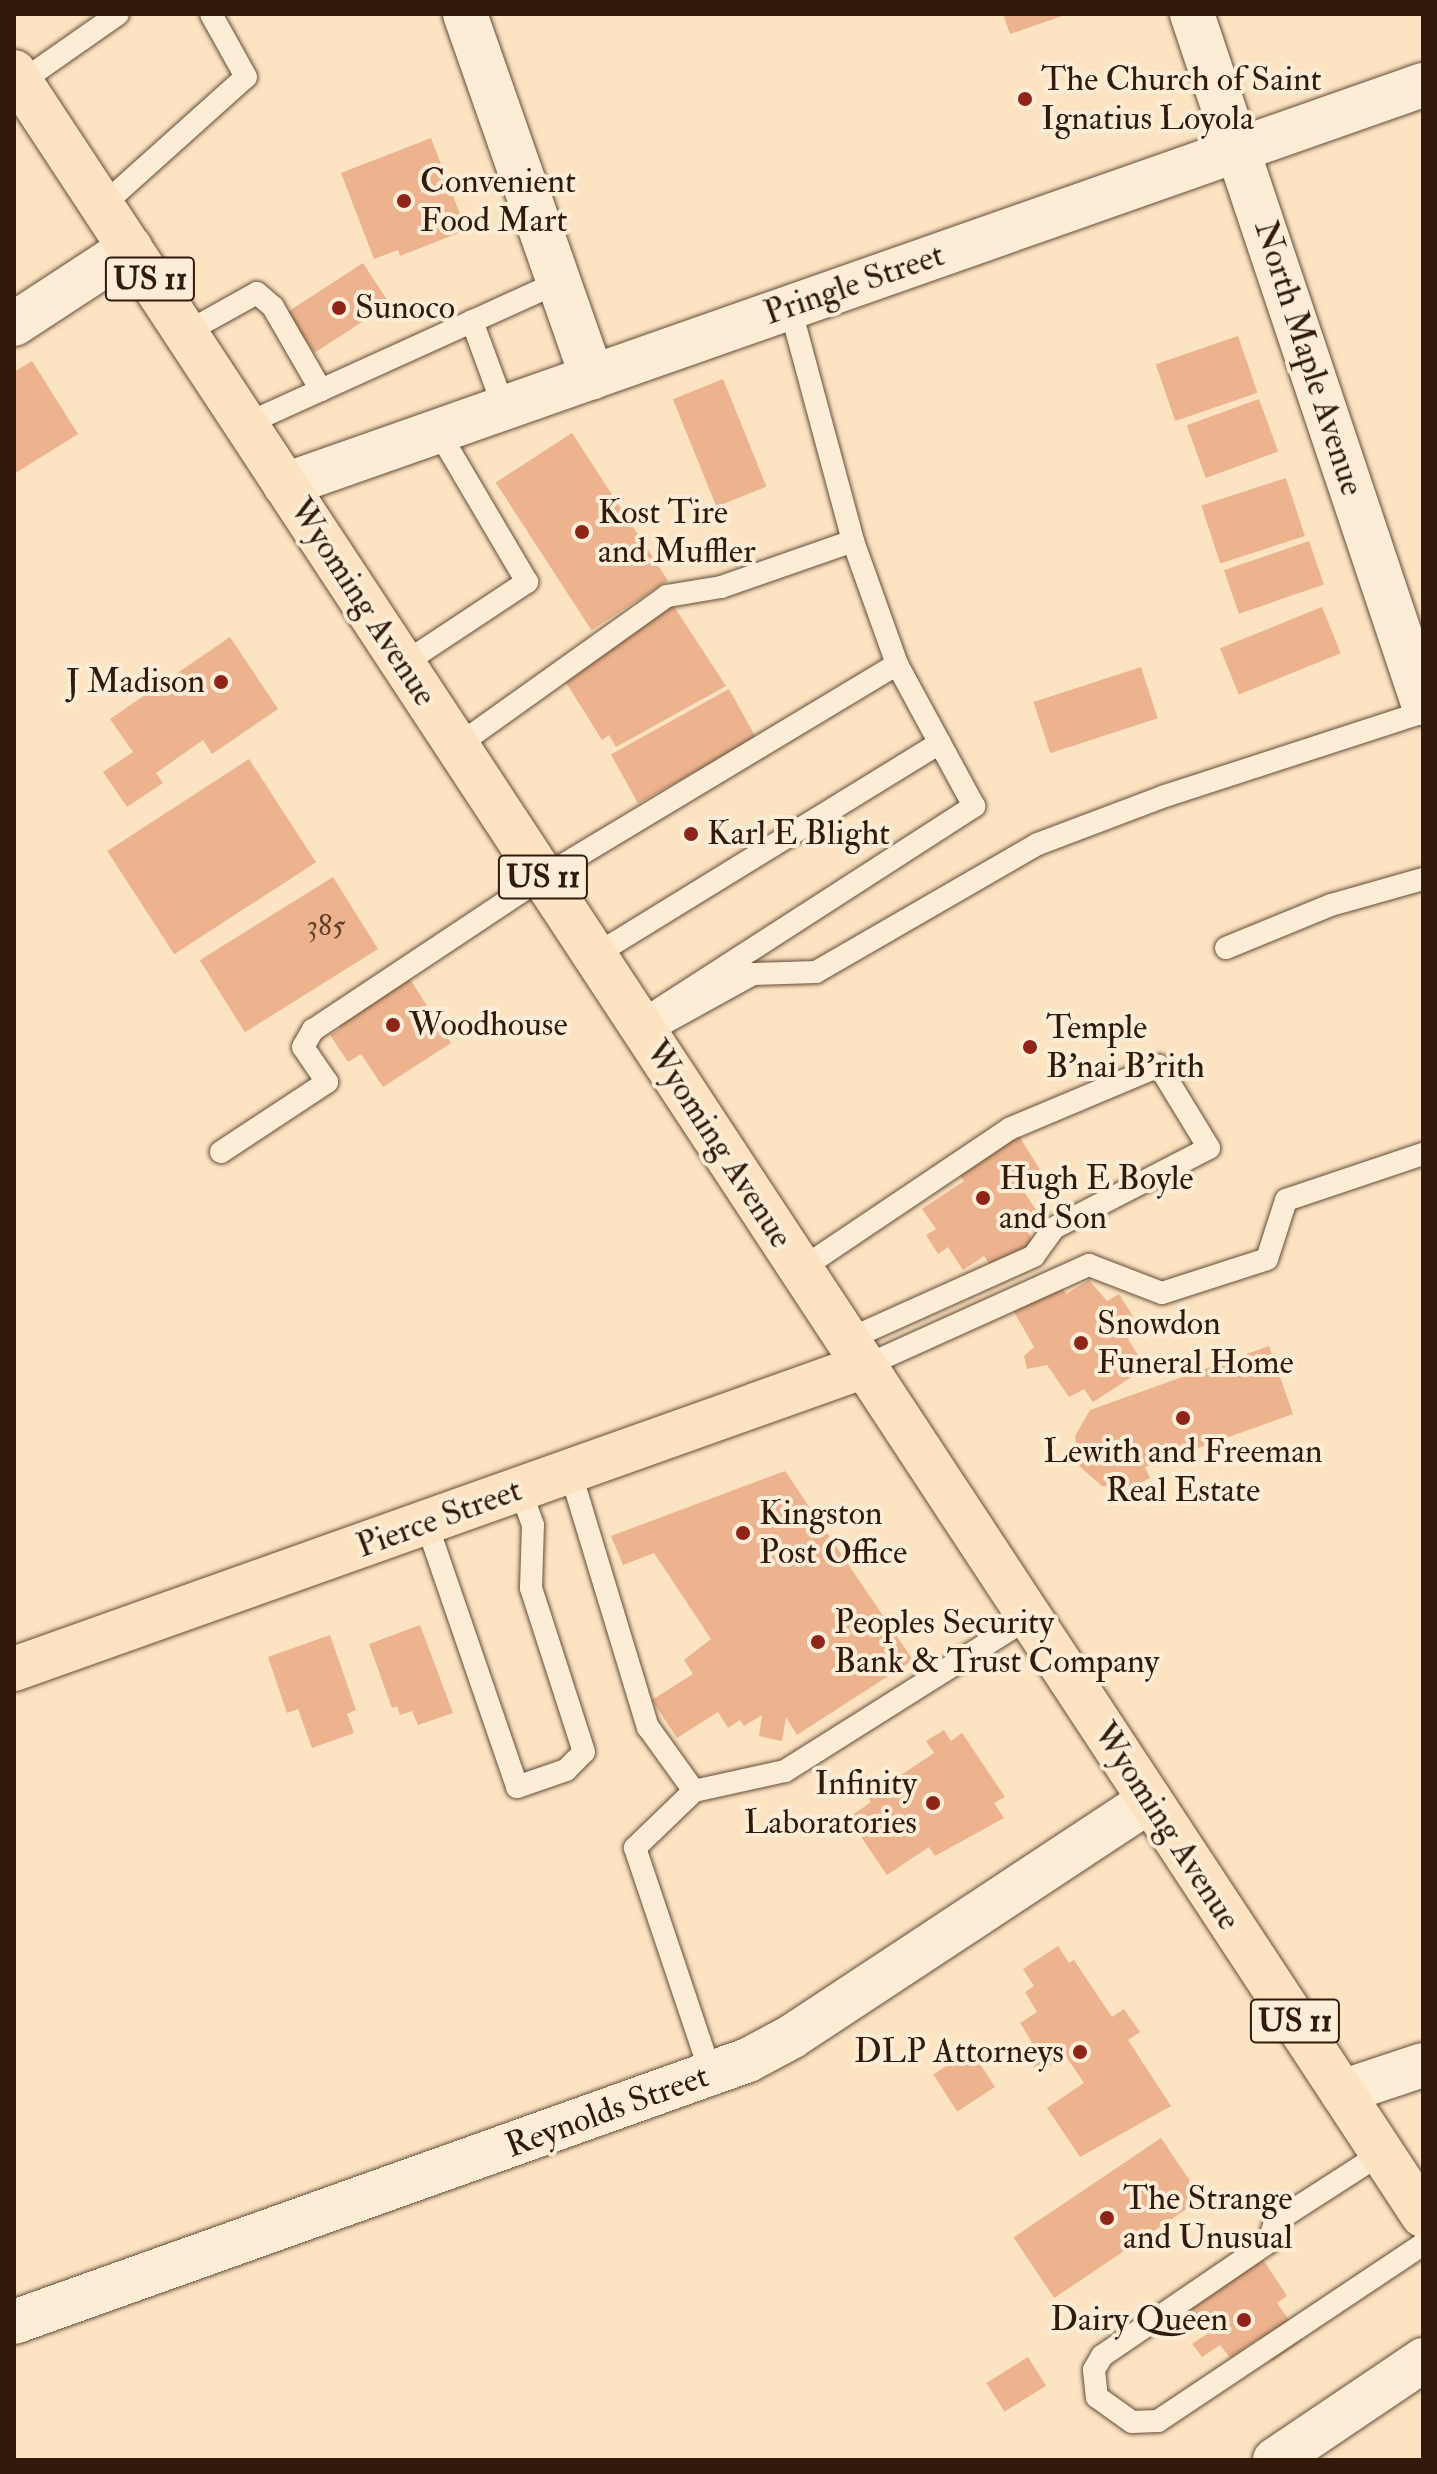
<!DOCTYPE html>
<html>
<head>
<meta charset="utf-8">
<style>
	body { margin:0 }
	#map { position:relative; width:1437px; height:2474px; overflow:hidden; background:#fce3c2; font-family:"IM FELL Double Pica",serif }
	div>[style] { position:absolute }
	.building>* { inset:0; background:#ecb38e; transform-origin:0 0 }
	.roads { filter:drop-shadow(0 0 2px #654c37) drop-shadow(0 0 2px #654c37) }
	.lane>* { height:22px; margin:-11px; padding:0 11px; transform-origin:11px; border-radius:11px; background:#fdedd7 }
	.street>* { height:44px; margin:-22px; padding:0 22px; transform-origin:22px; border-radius:22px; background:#fdedd7 }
	.primary>* { height:44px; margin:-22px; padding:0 22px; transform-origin:22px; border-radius:22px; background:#fce3c2 }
	.dots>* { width:22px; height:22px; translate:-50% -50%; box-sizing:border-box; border:4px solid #fdedd7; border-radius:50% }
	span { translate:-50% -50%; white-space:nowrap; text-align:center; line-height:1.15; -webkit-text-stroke:8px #fdedd7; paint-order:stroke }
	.number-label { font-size:30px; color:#61402a }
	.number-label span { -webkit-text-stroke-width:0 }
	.shield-label span { padding:2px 6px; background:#fdedd7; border:2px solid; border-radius:6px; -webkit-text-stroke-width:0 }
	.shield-label { font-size:32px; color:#331909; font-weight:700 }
	.poi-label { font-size:34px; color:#331909 }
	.left { translate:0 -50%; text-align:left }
	.right { translate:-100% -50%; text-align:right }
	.street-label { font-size:34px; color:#331909 }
	.frame { position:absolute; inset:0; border:16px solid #331909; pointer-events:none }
</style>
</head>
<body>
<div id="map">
	<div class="building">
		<div style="clip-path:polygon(1003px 14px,1068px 14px,1010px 34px)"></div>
		<div style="clip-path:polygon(431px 138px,466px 230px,400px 256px,398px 250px,374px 259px,341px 173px)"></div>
		<div style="left:363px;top:263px;width:49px;height:90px;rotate:57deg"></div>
		<div style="left:1238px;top:336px;width:60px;height:87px;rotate:71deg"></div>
		<div style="clip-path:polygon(32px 361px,78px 434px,14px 474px,14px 372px)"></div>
		<div style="left:723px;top:379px;width:116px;height:54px;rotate:68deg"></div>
		<div style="left:1259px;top:399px;width:56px;height:77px;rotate:70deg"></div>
		<div style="left:572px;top:433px;width:176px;height:91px;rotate:57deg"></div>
		<div style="left:1286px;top:478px;width:61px;height:89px;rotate:72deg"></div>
		<div style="left:1309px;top:541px;width:46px;height:90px;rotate:71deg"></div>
		<div style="clip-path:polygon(673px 605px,726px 686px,616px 747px,609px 735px,602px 740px,563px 678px)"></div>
		<div style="left:1322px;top:607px;width:50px;height:110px;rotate:68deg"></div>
		<div style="clip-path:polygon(230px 637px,278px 709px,212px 754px,203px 740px,156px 773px,163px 783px,127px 807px,103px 772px,133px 752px,110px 719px)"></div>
		<div style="left:1141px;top:667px;width:54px;height:113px;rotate:72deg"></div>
		<div style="left:729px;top:689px;width:56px;height:135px;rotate:61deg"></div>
		<div style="left:249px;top:759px;width:123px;height:169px;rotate:57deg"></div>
		<div style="left:333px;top:877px;width:85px;height:157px;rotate:58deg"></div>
		<div style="clip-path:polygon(408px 976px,451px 1043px,383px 1087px,361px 1054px,348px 1062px,330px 1035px,340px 1029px,340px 1021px)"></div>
		<div style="clip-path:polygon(1019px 1136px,1042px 1173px,1021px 1187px,1041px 1218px,1025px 1228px,1035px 1243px,1006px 1262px,1002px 1257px,990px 1265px,984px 1256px,963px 1270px,948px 1247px,938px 1254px,926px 1235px,936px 1229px,922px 1209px,964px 1181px,960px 1175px)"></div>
		<div style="clip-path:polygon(1089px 1280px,1107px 1301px,1119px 1294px,1142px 1331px,1128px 1339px,1146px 1368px,1093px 1402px,1084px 1389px,1069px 1397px,1047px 1365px,1027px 1369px,1024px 1356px,1034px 1347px,1013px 1310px,1062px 1287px,1066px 1294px)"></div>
		<div style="clip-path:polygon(1269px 1346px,1293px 1414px,1145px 1467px,1150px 1478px,1133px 1487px,1102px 1486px,1079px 1466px,1075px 1436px,1090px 1410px)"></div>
		<div style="clip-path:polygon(785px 1471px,913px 1660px,797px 1735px,786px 1717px,782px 1741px,759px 1736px,762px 1715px,744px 1726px,740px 1720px,728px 1728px,718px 1712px,677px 1738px,652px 1700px,693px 1674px,684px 1660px,711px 1639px,654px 1553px,623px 1565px,611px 1536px)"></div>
		<div style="clip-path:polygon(420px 1625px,453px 1713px,418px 1725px,412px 1711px,400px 1715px,397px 1706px,392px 1708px,369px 1644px)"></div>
		<div style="clip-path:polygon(330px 1635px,356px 1710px,347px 1714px,354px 1733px,312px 1748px,298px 1709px,287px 1713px,268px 1657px)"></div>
		<div style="clip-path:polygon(944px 1730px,951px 1741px,962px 1733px,1005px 1797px,994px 1803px,1004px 1818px,935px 1856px,929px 1847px,887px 1875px,848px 1818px,871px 1802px,868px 1797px,934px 1753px,926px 1741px)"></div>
		<div style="clip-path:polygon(1058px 1946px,1069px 1963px,1074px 1960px,1112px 2017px,1124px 2009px,1140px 2032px,1128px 2040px,1171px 2106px,1080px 2157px,1047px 2108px,1084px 2083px,1065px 2055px,1038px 2073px,1023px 2048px,1032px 2042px,1020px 2023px,1037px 2012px,1025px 1992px,1034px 1986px,1023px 1969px)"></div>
		<div style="left:971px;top:2050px;width:44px;height:45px;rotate:57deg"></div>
		<div style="left:1161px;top:2138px;width:73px;height:178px;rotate:56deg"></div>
		<div style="clip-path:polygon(1262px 2258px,1287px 2296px,1277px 2303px,1303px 2340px,1273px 2361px,1258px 2339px,1230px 2358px,1220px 2345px,1202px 2357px,1192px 2344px,1207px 2334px,1189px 2307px)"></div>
		<div style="left:1028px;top:2357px;width:34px;height:49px;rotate:58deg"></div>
	</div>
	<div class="roads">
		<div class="lane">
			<div style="left:21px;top:82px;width:118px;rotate:-35deg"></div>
			<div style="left:102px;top:206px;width:193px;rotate:-41.9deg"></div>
			<div style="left:246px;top:77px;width:72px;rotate:-119.1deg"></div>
			<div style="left:790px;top:307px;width:242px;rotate:74.9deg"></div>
			<div style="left:472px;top:321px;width:93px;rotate:69.8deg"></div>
			<div style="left:185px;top:333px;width:82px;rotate:-29.1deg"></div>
			<div style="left:257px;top:293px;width:21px;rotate:41deg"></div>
			<div style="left:273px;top:307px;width:96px;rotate:60deg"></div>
			<div style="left:246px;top:424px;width:344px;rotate:-24.4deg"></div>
			<div style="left:403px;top:664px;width:149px;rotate:-33.5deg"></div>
			<div style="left:527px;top:582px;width:175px;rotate:-120.5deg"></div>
			<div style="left:1226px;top:948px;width:113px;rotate:-22.3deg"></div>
			<div style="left:1331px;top:905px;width:96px;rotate:-15.8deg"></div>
			<div style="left:595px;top:955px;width:405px;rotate:-31.6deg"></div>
			<div style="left:644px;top:1019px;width:393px;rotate:-32.8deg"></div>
			<div style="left:974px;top:806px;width:162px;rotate:-118.5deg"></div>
			<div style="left:646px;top:1033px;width:122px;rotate:-28.9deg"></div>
			<div style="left:753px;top:974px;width:63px;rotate:-1.8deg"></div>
			<div style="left:816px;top:972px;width:256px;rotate:-30deg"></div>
			<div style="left:1038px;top:844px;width:136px;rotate:-20.7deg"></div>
			<div style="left:1165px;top:796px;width:271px;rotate:-18deg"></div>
			<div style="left:221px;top:1152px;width:127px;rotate:-33.4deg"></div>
			<div style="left:327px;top:1082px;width:42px;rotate:-124.4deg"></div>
			<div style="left:303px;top:1047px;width:20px;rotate:-60deg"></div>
			<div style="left:313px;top:1030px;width:276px;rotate:-33.6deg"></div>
			<div style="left:543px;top:877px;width:413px;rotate:-31deg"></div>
			<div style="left:897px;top:664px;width:131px;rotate:-109.7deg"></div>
			<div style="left:853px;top:541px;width:140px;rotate:160.8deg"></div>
			<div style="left:721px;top:587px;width:55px;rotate:170.5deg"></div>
			<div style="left:667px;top:596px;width:258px;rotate:144.5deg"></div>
			<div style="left:801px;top:1269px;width:251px;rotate:-33.9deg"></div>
			<div style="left:1009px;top:1129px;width:163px;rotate:-22.8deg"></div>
			<div style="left:1159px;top:1066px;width:96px;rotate:58.6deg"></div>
			<div style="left:1209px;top:1148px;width:174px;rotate:152.7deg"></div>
			<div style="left:1054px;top:1228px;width:34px;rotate:126deg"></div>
			<div style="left:1034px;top:1256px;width:205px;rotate:155.8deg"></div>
			<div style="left:865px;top:1366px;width:246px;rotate:-24.3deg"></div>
			<div style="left:1089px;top:1265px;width:78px;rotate:21deg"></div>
			<div style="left:1162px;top:1293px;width:110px;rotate:-17.9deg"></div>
			<div style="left:1267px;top:1259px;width:62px;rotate:-72.1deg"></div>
			<div style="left:1286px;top:1200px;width:145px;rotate:-18.6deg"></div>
			<div style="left:570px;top:1471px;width:268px;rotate:73.1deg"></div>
			<div style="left:648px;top:1727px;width:79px;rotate:54.3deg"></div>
			<div style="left:694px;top:1791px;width:93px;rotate:-12.4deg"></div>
			<div style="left:785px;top:1771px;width:289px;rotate:-32.2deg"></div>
			<div style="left:426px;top:1522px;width:280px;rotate:71deg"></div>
			<div style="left:517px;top:1787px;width:52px;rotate:-19.1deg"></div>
			<div style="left:566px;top:1770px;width:25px;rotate:-45deg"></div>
			<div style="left:584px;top:1752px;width:172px;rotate:-107.9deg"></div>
			<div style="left:531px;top:1588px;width:63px;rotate:-88.2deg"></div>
			<div style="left:533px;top:1525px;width:38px;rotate:-110deg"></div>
			<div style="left:694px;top:1791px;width:82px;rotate:136deg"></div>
			<div style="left:635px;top:1848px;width:238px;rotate:71.4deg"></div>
			<div style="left:1382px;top:2153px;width:127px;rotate:147.2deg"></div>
			<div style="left:1275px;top:2222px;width:21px;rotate:107deg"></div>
			<div style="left:1269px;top:2242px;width:202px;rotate:145.7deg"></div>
			<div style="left:1102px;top:2356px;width:16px;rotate:120deg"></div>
			<div style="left:1094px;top:2370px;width:27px;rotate:84deg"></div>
			<div style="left:1097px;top:2397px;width:43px;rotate:35.5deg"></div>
			<div style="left:1132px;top:2422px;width:26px;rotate:-2deg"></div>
			<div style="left:1158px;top:2421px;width:319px;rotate:-33.7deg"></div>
		</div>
		<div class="street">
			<div style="left:465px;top:14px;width:385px;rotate:70.7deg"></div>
			<div style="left:1192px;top:14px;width:727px;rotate:71.47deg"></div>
			<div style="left:14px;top:324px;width:139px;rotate:-33.2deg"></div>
			<div style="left:285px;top:485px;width:1206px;rotate:-19.37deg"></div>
			<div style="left:1342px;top:2092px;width:85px;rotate:-18.4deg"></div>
			<div style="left:14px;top:2322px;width:779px;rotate:-19.64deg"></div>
			<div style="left:748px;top:2060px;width:49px;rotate:-28.1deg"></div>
			<div style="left:791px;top:2037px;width:430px;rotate:-33.4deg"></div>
			<div style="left:1275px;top:2460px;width:179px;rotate:-34deg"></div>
		</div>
		<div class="primary">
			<div style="left:14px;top:72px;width:2565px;rotate:56.68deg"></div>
			<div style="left:14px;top:1669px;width:903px;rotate:-19.6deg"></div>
		</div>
	</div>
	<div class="dots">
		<div style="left:1025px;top:99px;background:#8f2418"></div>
		<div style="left:404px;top:201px;background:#8f2418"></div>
		<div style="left:339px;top:308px;background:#8f2418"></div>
		<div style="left:582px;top:532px;background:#8f2418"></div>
		<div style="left:221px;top:682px;background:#8f2418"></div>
		<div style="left:691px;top:834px;background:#8f2418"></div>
		<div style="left:393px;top:1025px;background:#8f2418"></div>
		<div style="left:1030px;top:1047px;background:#8f2418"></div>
		<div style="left:983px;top:1198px;background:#8f2418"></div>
		<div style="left:1081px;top:1343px;background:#8f2418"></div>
		<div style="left:1183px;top:1418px;background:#8f2418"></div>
		<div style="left:743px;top:1533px;background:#8f2418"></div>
		<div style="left:818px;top:1642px;background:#8f2418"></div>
		<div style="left:933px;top:1803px;background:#8f2418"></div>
		<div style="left:1080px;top:2052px;background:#8f2418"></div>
		<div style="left:1107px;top:2218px;background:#8f2418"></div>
		<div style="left:1244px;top:2320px;background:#8f2418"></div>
	</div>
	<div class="number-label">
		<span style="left:326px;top:926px">385</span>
	</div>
	<div class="shield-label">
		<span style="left:150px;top:279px">US 11</span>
		<span style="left:543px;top:877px">US 11</span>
		<span style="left:1295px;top:2021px">US 11</span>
	</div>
	<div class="poi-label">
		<span class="left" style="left:1041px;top:99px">The Church of Saint<br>Ignatius Loyola</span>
		<span class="left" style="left:420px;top:201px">Convenient<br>Food Mart</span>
		<span class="left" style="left:355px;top:308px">Sunoco</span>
		<span class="left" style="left:598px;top:532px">Kost Tire<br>and Muffler</span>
		<span class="right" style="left:205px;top:682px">J Madison</span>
		<span class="left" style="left:707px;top:834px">Karl E Blight</span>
		<span class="left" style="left:409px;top:1025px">Woodhouse</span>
		<span class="left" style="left:1046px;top:1047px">Temple<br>B'nai B'rith</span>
		<span class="left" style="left:999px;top:1198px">Hugh E Boyle<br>and Son</span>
		<span class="left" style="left:1097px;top:1343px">Snowdon<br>Funeral Home</span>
		<span style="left:1183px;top:1471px">Lewith and Freeman<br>Real Estate</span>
		<span class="left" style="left:759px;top:1533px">Kingston<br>Post Office</span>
		<span class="left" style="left:834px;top:1642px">Peoples Security<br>Bank &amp; Trust Company</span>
		<span class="right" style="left:917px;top:1803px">Infinity<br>Laboratories</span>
		<span class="right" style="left:1064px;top:2052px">DLP Attorneys</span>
		<span class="left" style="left:1123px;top:2218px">The Strange<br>and Unusual</span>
		<span class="right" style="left:1228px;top:2320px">Dairy Queen</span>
	</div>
	<div class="street-label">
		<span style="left:854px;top:284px;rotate:-19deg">Pringle Street</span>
		<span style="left:1309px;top:358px;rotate:72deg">North Maple Avenue</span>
		<span style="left:363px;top:602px;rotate:57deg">Wyoming Avenue</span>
		<span style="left:719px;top:1144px;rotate:57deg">Wyoming Avenue</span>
		<span style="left:439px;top:1518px;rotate:-20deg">Pierce Street</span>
		<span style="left:1167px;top:1826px;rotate:57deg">Wyoming Avenue</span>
		<span style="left:607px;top:2111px;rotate:-20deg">Reynolds Street</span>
	</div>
	<div class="frame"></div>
</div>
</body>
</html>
